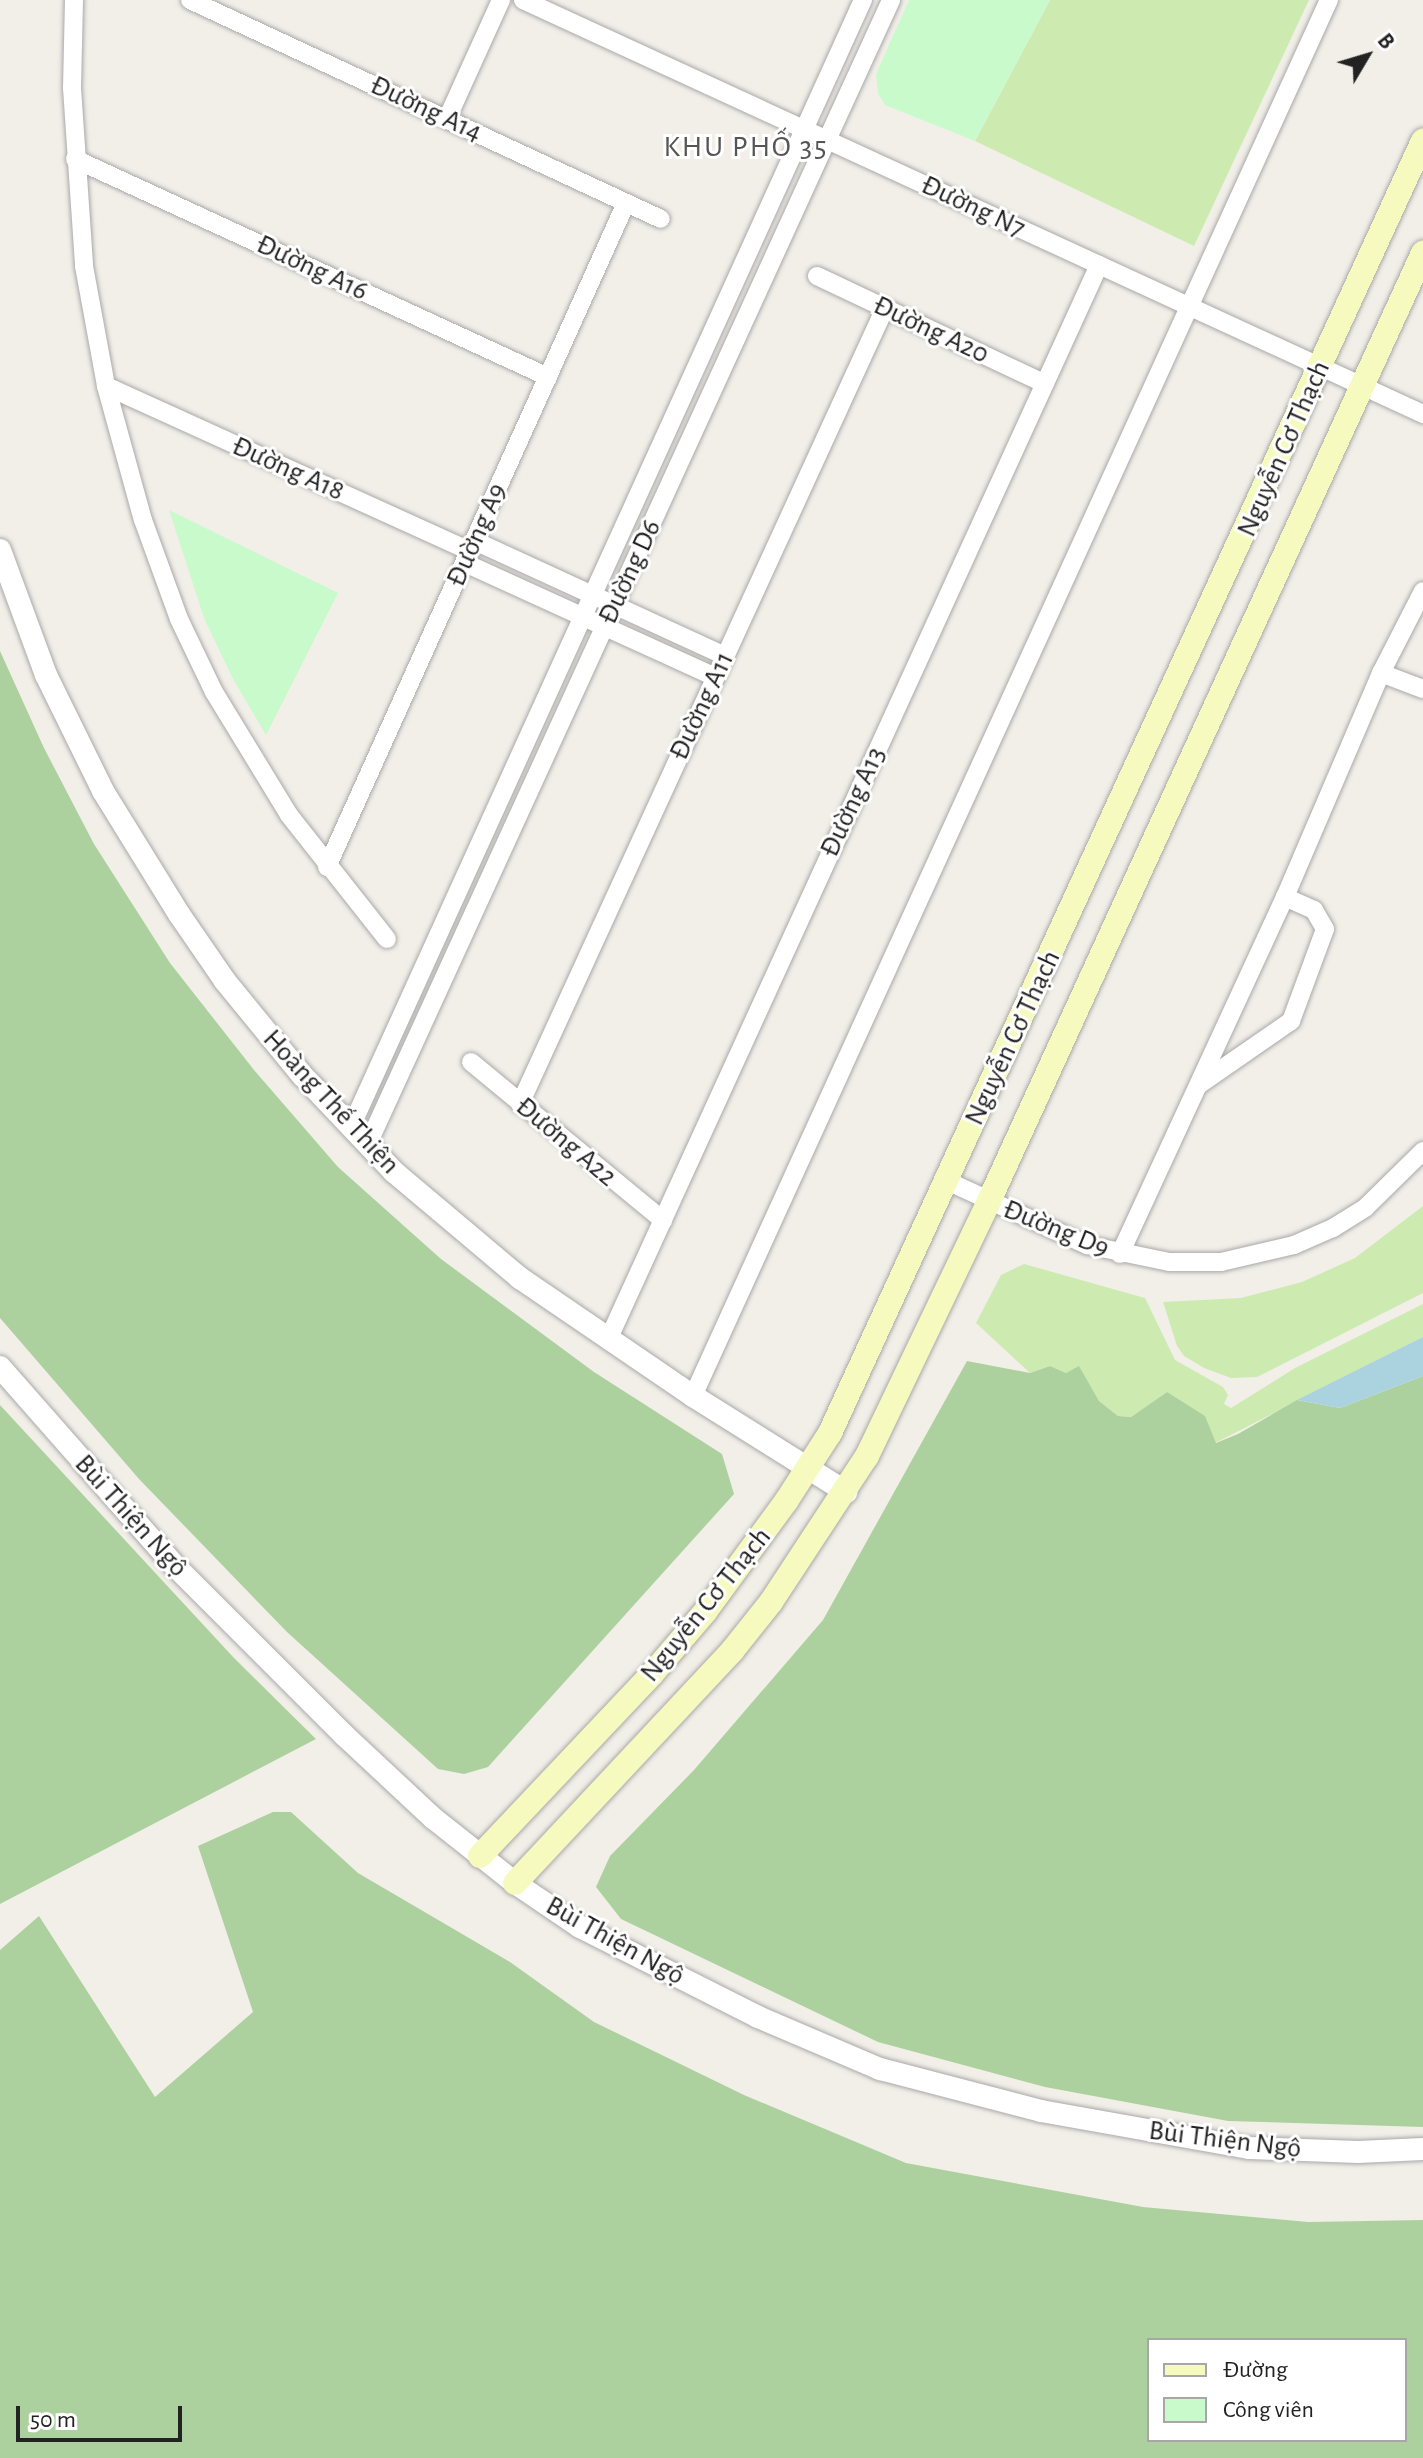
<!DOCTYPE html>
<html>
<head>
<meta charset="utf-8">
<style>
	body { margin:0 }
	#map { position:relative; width:1423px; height:2458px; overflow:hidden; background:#f2efe9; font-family:"Alegreya Sans",sans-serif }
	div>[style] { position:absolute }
	.grass>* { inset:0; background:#cdebb0 }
	.forest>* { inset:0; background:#add19e }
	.park>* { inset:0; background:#c8facc }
	.water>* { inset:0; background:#aad3df }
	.roads { filter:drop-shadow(0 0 2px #a9a9a9) drop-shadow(0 0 2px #a9a9a9) }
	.minor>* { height:18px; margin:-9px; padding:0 9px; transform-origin:9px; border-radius:9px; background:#fff }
	.tertiary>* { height:22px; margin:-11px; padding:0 11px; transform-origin:11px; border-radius:11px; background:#fff }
	.secondary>* { height:24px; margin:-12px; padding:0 12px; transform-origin:12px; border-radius:12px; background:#f7fabf }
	span { translate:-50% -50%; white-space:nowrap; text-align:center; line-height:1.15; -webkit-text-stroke:6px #fff; paint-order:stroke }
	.street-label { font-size:28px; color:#222 }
	.neighbourhood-label { font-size:30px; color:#555; letter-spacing:2px }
	.legend { position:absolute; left:1147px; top:2338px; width:260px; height:104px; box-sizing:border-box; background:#fff; border:2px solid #a7a7a7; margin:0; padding:10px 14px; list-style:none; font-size:24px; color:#222 }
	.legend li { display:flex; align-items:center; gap:16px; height:40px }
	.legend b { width:40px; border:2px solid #a7a7a7 }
	.north { position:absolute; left:1327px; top:16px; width:80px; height:80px; -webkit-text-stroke:6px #fff; paint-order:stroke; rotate:52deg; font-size:22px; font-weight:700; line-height:32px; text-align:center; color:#222 }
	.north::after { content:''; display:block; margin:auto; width:28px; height:36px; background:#222; clip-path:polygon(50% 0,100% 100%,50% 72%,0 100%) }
	.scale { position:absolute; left:16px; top:2406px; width:166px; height:36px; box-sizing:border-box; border:4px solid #222; border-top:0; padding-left:10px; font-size:24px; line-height:28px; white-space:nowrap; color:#222; -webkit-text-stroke:6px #fff; paint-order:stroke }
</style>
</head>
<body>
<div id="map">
	<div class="grass">
		<div style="clip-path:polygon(1050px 0,1309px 0,1194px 246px,975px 141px)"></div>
		<div style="clip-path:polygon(1423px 1206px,1423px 1293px,1257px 1377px,1231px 1378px,1204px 1368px,1184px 1356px,1177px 1346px,1163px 1302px,1241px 1298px,1302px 1282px,1355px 1258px)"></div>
		<div style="clip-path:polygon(1024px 1264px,1145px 1298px,1175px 1360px,1223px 1387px,1228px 1395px,1224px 1404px,1231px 1408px,1295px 1368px,1423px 1304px,1423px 1337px,1215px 1443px,1167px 1392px,1131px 1417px,1118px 1416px,1099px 1401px,1079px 1367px,1066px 1373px,1050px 1366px,1030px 1373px,976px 1323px,1001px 1275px)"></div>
	</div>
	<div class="forest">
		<div style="clip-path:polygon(0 651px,44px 748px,94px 844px,170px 963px,254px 1070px,338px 1167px,441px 1259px,594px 1372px,722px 1454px,734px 1494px,488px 1767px,464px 1774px,438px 1769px,287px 1632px,139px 1479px,0 1318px)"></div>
		<div style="clip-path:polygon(967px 1361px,1030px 1373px,1050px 1366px,1066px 1373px,1079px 1366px,1099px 1401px,1118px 1416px,1131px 1417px,1167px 1392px,1205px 1416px,1216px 1443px,1238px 1434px,1297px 1400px,1340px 1408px,1423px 1376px,1423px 2127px,1228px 2121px,1045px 2087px,878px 2042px,621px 1919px,596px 1887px,610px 1856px,694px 1770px,823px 1620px)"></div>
		<div style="clip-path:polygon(0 1405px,234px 1658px,316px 1739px,0 1904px)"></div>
		<div style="clip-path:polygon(evenodd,273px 1812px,291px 1812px,358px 1873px,510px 1962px,594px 2022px,744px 2095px,906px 2163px,1143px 2207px,1308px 2222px,1423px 2220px,1423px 2458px,0 2458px,0 1950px,39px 1916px,155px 2097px,253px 2012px,198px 1846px,273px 1812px,1149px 2340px,1405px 2340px,1405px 2440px,1149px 2440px,1149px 2340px)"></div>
	</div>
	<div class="park">
		<div style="clip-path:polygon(909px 0,1050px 0,975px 141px,885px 105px,878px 93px,876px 74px)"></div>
		<div style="clip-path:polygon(169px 510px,338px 593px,266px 735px,233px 679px,204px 618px)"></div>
	</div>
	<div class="water">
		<div style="clip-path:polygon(1423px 1337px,1423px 1376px,1340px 1408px,1297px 1400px)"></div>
	</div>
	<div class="roads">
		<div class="minor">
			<div style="left:74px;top:0;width:88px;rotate:91.3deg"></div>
			<div style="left:72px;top:88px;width:178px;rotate:86.1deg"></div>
			<div style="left:84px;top:266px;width:122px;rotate:79.6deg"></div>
			<div style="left:106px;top:386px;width:139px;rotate:74.6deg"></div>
			<div style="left:143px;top:520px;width:105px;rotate:70deg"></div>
			<div style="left:179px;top:619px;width:81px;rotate:64.4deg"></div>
			<div style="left:214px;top:692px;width:144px;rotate:58.6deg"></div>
			<div style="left:289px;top:815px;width:158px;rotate:51.7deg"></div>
			<div style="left:190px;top:0;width:519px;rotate:24.94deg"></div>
			<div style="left:523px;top:0;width:991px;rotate:24.7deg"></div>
			<div style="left:447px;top:119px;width:131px;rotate:-65.6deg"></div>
			<div style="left:75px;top:159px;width:521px;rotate:24.74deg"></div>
			<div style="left:817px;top:276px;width:252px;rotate:25.3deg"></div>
			<div style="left:106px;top:386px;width:400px;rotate:24.4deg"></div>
			<div style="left:475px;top:541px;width:275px;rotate:24.7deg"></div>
			<div style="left:465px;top:563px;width:275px;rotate:24.5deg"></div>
			<div style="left:1381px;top:673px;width:45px;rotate:20.9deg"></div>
			<div style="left:327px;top:867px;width:728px;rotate:-65.76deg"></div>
			<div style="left:471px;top:1062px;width:249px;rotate:39.5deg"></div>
			<div style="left:1200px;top:1084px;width:111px;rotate:-34.7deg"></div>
			<div style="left:1291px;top:1021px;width:98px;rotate:-69.7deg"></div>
			<div style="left:1325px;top:929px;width:22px;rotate:-120deg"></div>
			<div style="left:1314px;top:910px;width:32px;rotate:-156deg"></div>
			<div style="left:520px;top:1104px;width:876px;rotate:-65.37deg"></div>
			<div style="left:351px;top:1127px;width:1238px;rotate:-65.57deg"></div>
			<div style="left:368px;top:1144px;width:1258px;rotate:-65.43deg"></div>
			<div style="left:947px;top:1181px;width:154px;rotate:24.6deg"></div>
			<div style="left:1087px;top:1245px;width:84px;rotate:11.7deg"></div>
			<div style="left:1169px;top:1262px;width:52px"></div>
			<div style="left:1221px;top:1262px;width:75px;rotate:-13.1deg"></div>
			<div style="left:1294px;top:1245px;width:43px;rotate:-23.6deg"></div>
			<div style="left:1333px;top:1228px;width:39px;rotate:-32deg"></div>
			<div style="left:1366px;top:1207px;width:80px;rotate:-44.5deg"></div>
			<div style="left:1120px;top:1254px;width:393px;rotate:-65.2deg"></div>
			<div style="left:1285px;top:897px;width:244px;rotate:-66.8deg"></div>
			<div style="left:1381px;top:673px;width:92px;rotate:-62.9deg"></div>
			<div style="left:608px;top:1340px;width:1182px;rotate:-65.45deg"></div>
			<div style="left:693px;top:1396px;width:1534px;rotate:-65.51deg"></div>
		</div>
		<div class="tertiary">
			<div style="left:0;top:550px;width:133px;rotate:69.8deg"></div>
			<div style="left:46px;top:675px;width:129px;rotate:63.8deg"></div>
			<div style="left:103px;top:791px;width:145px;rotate:58.3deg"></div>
			<div style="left:179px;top:914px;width:81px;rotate:55.5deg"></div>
			<div style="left:225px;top:981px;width:122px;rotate:50.7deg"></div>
			<div style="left:302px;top:1075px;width:134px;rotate:46.5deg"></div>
			<div style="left:394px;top:1172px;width:165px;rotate:40.1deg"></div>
			<div style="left:520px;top:1278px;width:209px;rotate:34.3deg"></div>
			<div style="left:693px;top:1396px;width:181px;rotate:32.1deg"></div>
			<div style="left:0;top:1367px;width:266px;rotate:48.7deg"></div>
			<div style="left:176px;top:1567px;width:238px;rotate:45deg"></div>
			<div style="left:344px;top:1735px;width:122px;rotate:43deg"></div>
			<div style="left:433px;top:1818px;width:105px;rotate:38.4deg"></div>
			<div style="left:515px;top:1883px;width:78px;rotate:34.1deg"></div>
			<div style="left:580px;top:1927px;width:199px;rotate:26.8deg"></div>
			<div style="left:758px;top:2017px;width:133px;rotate:23.1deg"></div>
			<div style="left:880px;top:2069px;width:166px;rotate:14.6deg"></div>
			<div style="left:1041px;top:2111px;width:211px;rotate:10.1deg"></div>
			<div style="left:1249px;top:2148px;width:109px;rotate:2.1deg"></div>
			<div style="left:1358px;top:2152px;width:65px;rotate:-2.6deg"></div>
		</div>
		<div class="secondary">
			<div style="left:480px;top:1856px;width:250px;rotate:-46.6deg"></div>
			<div style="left:652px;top:1674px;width:82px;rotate:-49.5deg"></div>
			<div style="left:705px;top:1612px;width:139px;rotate:-53.8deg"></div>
			<div style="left:787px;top:1500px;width:80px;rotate:-57.3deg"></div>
			<div style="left:830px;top:1433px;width:1422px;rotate:-65.35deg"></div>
			<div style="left:515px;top:1883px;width:318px;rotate:-46.9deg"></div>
			<div style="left:732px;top:1651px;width:63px;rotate:-51.5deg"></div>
			<div style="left:771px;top:1602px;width:175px;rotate:-56.7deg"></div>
			<div style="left:867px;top:1456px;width:283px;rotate:-64.4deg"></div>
			<div style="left:989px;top:1201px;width:1043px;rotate:-65.4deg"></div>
		</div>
	</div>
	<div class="street-label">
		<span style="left:426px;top:109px;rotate:25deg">Đường A14</span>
		<span style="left:973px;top:207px;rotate:25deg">Đường N7</span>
		<span style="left:312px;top:268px;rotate:25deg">Đường A16</span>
		<span style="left:931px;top:330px;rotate:25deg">Đường A20</span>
		<span style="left:1284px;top:449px;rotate:-66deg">Nguyễn Cơ Thạch</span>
		<span style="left:288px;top:469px;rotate:24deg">Đường A18</span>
		<span style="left:477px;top:535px;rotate:-66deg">Đường A9</span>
		<span style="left:630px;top:572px;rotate:-65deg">Đường D6</span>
		<span style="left:702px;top:706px;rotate:-65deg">Đường A11</span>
		<span style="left:853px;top:802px;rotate:-65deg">Đường A13</span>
		<span style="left:1013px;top:1038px;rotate:-65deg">Nguyễn Cơ Thạch</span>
		<span style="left:331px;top:1102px;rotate:47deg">Hoàng Thế Thiện</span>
		<span style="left:566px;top:1142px;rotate:40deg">Đường A22</span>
		<span style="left:1056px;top:1229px;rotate:22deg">Đường D9</span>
		<span style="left:131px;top:1516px;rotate:48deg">Bùi Thiện Ngộ</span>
		<span style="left:706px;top:1605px;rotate:-51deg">Nguyễn Cơ Thạch</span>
		<span style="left:615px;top:1941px;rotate:29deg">Bùi Thiện Ngộ</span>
		<span style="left:1225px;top:2140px;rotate:7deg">Bùi Thiện Ngộ</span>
	</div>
	<div class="neighbourhood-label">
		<span style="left:746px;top:147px">KHU PHỐ 35</span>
	</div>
	<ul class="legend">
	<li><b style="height:10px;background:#f7fabf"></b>Đường</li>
	<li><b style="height:22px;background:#c8facc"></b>Công viên</li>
	</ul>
	<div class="north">B</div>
	<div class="scale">50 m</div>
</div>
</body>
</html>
